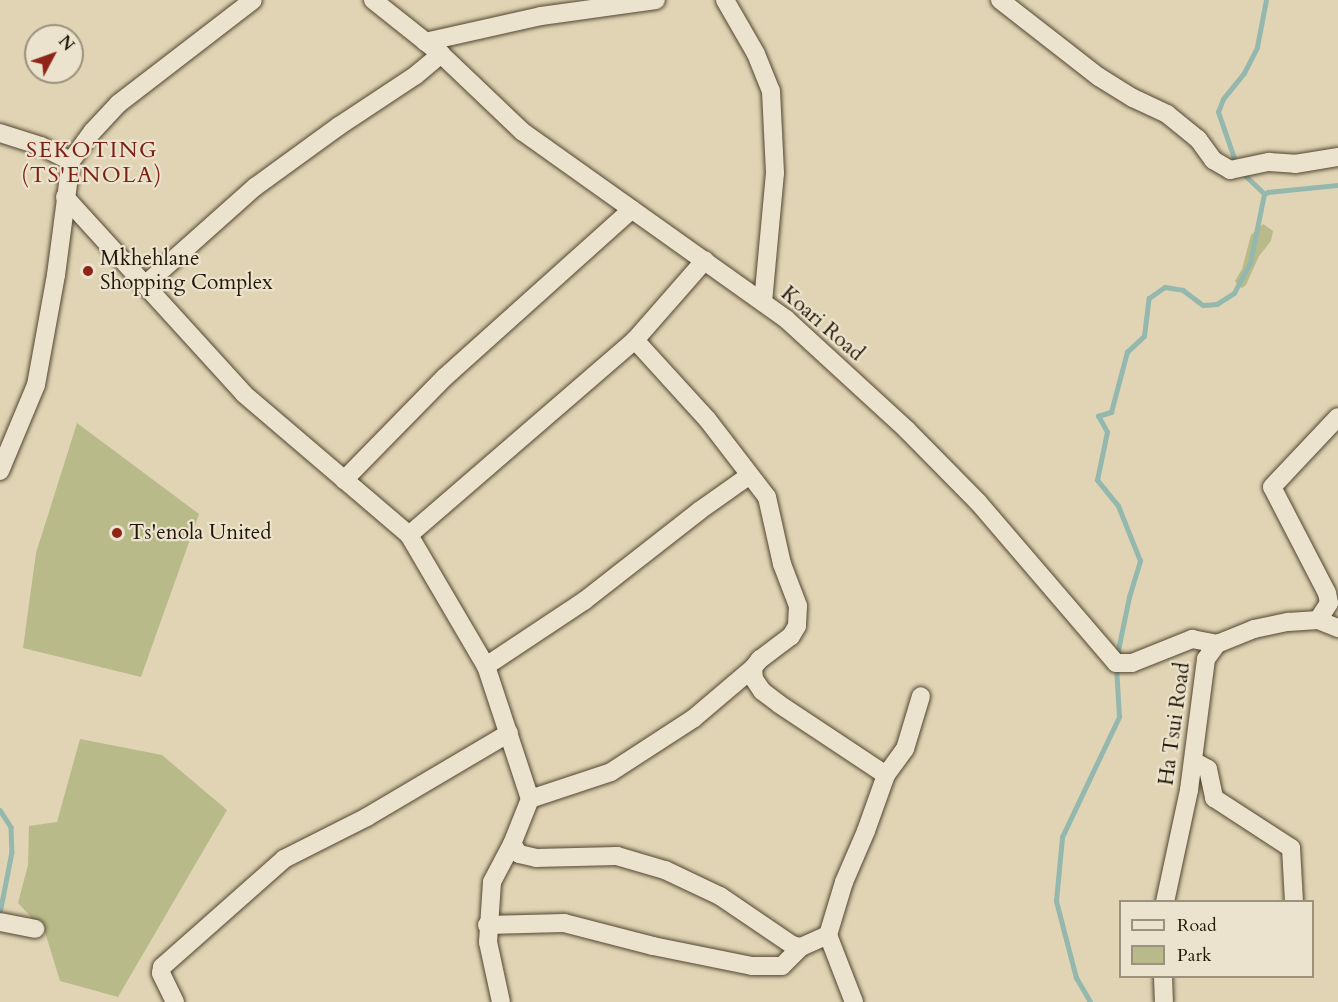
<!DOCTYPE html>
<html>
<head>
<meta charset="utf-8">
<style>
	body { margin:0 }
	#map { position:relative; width:1338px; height:1002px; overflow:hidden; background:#e0d4b4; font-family:Cardo,serif }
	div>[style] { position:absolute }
	.green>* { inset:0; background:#b8bb89 }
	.stream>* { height:4.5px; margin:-2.25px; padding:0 2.25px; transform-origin:2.25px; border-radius:2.25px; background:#94b8ae }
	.roads { filter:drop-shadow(0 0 2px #524530) drop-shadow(0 0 2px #524530) }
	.minor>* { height:18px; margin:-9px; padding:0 9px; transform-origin:9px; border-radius:9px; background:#ebe3ce }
	.dots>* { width:16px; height:16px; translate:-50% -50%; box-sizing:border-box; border:3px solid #ebe3ce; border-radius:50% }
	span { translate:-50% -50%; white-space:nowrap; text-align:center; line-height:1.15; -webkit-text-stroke:4.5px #ebe3ce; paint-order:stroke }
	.poi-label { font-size:21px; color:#221504 }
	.left { translate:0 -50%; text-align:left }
	.street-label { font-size:21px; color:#221504 }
	.neighbourhood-label { font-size:22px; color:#7a1f14; letter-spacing:1.5px }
	.legend { position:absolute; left:1119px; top:900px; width:195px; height:78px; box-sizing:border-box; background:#ebe3ce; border:2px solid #9b917d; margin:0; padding:8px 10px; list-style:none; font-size:18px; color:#221504 }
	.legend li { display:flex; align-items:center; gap:12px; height:30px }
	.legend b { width:30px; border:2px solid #9b917d }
	.north { position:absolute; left:24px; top:24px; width:60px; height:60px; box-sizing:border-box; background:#ebe3ce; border:2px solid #9b917d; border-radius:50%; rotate:49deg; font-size:16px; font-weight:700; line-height:24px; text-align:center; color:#221504 }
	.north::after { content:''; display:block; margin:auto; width:21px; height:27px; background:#8f2418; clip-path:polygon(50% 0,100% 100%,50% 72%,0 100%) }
</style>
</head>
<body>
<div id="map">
	<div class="green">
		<div style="clip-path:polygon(1263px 224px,1273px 231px,1271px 241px,1259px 256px,1246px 285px,1242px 288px,1238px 286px,1235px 281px,1242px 269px,1251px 235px)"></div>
		<div style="clip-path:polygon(77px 423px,199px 514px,141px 677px,23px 648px,36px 553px)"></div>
		<div style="clip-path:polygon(80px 739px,162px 755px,227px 810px,118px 997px,60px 981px,45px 932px,18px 903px,28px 865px,29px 826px,57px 822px)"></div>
	</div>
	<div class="stream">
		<div style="left:1236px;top:164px;width:55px;rotate:-109.1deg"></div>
		<div style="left:1218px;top:112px;width:14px;rotate:-69deg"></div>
		<div style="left:1223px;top:99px;width:33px;rotate:-51deg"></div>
		<div style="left:1244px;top:73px;width:29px;rotate:-63deg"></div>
		<div style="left:1257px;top:47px;width:48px;rotate:-79.2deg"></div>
		<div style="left:1264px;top:194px;width:4px;rotate:-27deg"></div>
		<div style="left:1268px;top:192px;width:70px;rotate:-5.7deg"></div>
		<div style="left:1117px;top:655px;width:59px;rotate:-78.3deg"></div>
		<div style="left:1129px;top:597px;width:38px;rotate:-73deg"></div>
		<div style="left:1140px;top:561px;width:59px;rotate:-111.8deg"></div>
		<div style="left:1118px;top:506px;width:33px;rotate:-129deg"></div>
		<div style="left:1097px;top:480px;width:49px;rotate:-78.2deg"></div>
		<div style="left:1107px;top:432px;width:18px;rotate:-119deg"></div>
		<div style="left:1098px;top:416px;width:14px;rotate:-17deg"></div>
		<div style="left:1111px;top:412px;width:62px;rotate:-75.1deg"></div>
		<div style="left:1127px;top:352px;width:23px;rotate:-43deg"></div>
		<div style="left:1144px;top:336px;width:38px;rotate:-83deg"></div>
		<div style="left:1149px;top:298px;width:19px;rotate:-35deg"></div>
		<div style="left:1165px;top:287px;width:18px;rotate:9deg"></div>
		<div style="left:1183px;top:290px;width:25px;rotate:37deg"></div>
		<div style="left:1203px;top:305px;width:14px;rotate:-4deg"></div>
		<div style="left:1217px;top:304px;width:20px;rotate:-33deg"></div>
		<div style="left:1234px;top:293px;width:34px;rotate:-62deg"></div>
		<div style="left:1250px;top:263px;width:70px;rotate:-78.5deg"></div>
		<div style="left:1264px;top:194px;width:30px;rotate:-136deg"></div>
		<div style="left:0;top:810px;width:20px;rotate:57deg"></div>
		<div style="left:11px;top:827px;width:25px;rotate:88deg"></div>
		<div style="left:12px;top:852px;width:62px;rotate:101.1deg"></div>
		<div style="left:1090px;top:1002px;width:28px;rotate:-120deg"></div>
		<div style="left:1076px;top:978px;width:80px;rotate:-104.6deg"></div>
		<div style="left:1056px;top:901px;width:64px;rotate:-84.6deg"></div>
		<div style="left:1062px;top:837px;width:133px;rotate:-64.6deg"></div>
		<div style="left:1119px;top:717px;width:51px;rotate:-93.4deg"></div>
	</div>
	<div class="roads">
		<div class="minor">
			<div style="left:373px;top:0;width:87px;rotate:38.5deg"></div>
			<div style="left:441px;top:54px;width:113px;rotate:43.6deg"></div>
			<div style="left:523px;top:132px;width:323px;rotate:35.4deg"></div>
			<div style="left:786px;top:319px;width:164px;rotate:42.5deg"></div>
			<div style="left:907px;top:430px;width:101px;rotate:45.4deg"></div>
			<div style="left:978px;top:502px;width:212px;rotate:49.4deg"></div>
			<div style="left:1116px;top:663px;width:16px"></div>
			<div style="left:1132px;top:663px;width:65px;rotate:-21.8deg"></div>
			<div style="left:1192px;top:639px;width:25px;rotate:11deg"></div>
			<div style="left:725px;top:0;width:62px;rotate:60.1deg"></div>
			<div style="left:756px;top:54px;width:40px;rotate:68deg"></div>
			<div style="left:771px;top:91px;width:82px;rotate:87.2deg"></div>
			<div style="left:775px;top:173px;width:130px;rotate:95.3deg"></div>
			<div style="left:1000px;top:0;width:125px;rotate:37.9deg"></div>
			<div style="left:1099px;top:77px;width:40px;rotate:32deg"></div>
			<div style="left:1133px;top:98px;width:38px;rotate:25deg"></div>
			<div style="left:1167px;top:114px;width:40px;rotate:39deg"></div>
			<div style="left:1198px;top:139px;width:26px;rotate:54deg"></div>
			<div style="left:1213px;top:160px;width:20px;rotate:30deg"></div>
			<div style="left:1230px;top:170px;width:40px;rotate:-12deg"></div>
			<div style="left:1269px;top:162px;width:26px;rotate:4deg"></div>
			<div style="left:1295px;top:164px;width:44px;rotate:-9.2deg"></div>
			<div style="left:425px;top:42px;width:119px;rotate:-12.6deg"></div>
			<div style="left:541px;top:16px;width:116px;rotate:-7.9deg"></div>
			<div style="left:0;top:133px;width:43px;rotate:17.6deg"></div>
			<div style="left:41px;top:146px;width:34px;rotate:27deg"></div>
			<div style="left:65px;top:197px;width:266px;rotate:47.7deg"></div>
			<div style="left:244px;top:394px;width:217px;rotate:40.5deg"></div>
			<div style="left:409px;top:535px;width:152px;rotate:59.6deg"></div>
			<div style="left:486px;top:666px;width:140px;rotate:71.7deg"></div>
			<div style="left:530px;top:799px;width:48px;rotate:111.8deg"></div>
			<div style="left:512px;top:844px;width:43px;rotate:117.8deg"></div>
			<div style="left:492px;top:882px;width:60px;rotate:93.8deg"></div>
			<div style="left:488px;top:942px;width:61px;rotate:77.8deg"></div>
			<div style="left:146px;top:284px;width:146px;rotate:-41.7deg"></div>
			<div style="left:255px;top:187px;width:104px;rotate:-36deg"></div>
			<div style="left:339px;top:126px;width:92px;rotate:-33.5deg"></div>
			<div style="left:416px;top:75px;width:33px;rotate:-40deg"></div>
			<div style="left:635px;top:340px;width:107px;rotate:47.7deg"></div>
			<div style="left:707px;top:419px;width:98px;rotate:52.4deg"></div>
			<div style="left:767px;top:497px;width:69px;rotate:77.4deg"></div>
			<div style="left:782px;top:564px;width:45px;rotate:69.1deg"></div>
			<div style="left:798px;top:606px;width:20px;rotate:93deg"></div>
			<div style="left:797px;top:626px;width:12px;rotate:121deg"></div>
			<div style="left:791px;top:636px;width:39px;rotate:143deg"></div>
			<div style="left:760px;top:659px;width:11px;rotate:128deg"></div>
			<div style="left:753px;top:668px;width:11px;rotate:85deg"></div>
			<div style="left:754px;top:679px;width:14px;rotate:56deg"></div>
			<div style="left:762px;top:691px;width:21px;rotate:37deg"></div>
			<div style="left:779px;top:704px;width:128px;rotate:33.6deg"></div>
			<div style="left:886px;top:775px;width:59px;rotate:109.7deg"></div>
			<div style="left:866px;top:831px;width:56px;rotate:113.3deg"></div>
			<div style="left:844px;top:882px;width:55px;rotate:106.8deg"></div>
			<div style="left:828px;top:935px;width:72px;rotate:68.8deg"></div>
			<div style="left:0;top:471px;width:93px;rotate:-67.3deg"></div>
			<div style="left:36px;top:385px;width:112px;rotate:-79.7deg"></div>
			<div style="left:56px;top:275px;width:115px;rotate:-82.5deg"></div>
			<div style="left:71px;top:161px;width:37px;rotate:-54deg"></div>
			<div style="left:93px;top:131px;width:37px;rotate:-47deg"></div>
			<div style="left:118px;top:104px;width:170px;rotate:-37.6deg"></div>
			<div style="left:344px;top:480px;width:144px;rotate:-45.6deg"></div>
			<div style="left:445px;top:377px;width:251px;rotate:-41.9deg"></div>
			<div style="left:409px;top:535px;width:298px;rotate:-40.8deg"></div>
			<div style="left:635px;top:340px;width:106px;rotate:-48.8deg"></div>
			<div style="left:1318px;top:620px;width:20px;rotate:-57deg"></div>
			<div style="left:1329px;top:603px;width:10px;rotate:-101deg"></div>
			<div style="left:1327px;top:593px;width:119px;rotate:-117.4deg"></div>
			<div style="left:1272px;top:487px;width:96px;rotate:-46.7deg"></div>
			<div style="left:486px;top:666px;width:118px;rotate:-33.6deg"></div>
			<div style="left:584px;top:601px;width:146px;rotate:-38deg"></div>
			<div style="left:699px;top:511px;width:62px;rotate:-35.2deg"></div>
			<div style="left:1193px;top:761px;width:17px;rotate:28deg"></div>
			<div style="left:1208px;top:769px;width:30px;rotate:78deg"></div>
			<div style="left:1214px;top:798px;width:92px;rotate:33deg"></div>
			<div style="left:1291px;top:848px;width:54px;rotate:86.8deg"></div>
			<div style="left:886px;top:775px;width:32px;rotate:-54deg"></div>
			<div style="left:905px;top:749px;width:55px;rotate:-73.2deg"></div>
			<div style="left:530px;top:799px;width:85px;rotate:-18.4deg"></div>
			<div style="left:611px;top:772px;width:99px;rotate:-33deg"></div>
			<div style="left:694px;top:718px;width:77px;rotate:-40.3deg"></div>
			<div style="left:512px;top:844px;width:12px;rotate:55deg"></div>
			<div style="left:519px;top:854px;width:17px;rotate:13deg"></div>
			<div style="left:536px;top:858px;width:81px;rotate:-1.4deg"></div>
			<div style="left:617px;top:856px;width:50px;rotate:16.3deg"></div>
			<div style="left:665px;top:870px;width:61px;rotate:25.3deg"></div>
			<div style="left:720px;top:896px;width:87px;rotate:34.2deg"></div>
			<div style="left:792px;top:945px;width:9px;rotate:13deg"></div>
			<div style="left:801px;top:947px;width:30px;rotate:-24deg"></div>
			<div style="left:1165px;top:902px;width:115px;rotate:-77.9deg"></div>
			<div style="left:1189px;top:790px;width:132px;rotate:-82.6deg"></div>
			<div style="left:1206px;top:659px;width:19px;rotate:-54deg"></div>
			<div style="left:1217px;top:644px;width:40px;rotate:-22deg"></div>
			<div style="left:1254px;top:629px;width:35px;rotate:-12deg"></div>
			<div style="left:1288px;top:622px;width:30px;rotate:-4deg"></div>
			<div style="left:1318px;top:620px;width:22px;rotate:22deg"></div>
			<div style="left:0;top:922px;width:36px;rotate:11deg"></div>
			<div style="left:487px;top:925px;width:77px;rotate:-1.5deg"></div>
			<div style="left:564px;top:923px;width:92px;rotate:14.5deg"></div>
			<div style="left:653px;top:946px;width:101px;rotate:11.4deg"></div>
			<div style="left:752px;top:966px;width:30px"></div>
			<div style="left:782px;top:966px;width:27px;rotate:-45deg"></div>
			<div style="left:1163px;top:976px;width:26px;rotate:88deg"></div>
			<div style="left:175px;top:1002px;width:32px;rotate:-116deg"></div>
			<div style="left:161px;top:973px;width:6px;rotate:-81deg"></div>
			<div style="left:162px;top:967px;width:163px;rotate:-41.5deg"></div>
			<div style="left:284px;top:859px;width:93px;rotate:-26.8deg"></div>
			<div style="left:367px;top:817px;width:165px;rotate:-30.6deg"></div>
		</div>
	</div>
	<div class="dots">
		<div style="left:88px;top:271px;background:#8f2418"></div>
		<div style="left:117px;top:533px;background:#8f2418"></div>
	</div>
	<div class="poi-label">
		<span class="left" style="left:100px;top:271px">Mkhehlane<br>Shopping Complex</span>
		<span class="left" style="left:129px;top:533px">Ts'enola United</span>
	</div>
	<div class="street-label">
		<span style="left:822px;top:324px;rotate:41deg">Koari Road</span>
		<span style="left:1175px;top:724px;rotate:-82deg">Ha Tsui Road</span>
	</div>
	<div class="neighbourhood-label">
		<span style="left:92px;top:163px">SEKOTING<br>(TS'ENOLA)</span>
	</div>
	<ul class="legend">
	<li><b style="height:8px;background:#ebe3ce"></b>Road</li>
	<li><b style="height:16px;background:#b8bb89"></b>Park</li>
	</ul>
	<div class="north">N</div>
</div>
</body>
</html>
